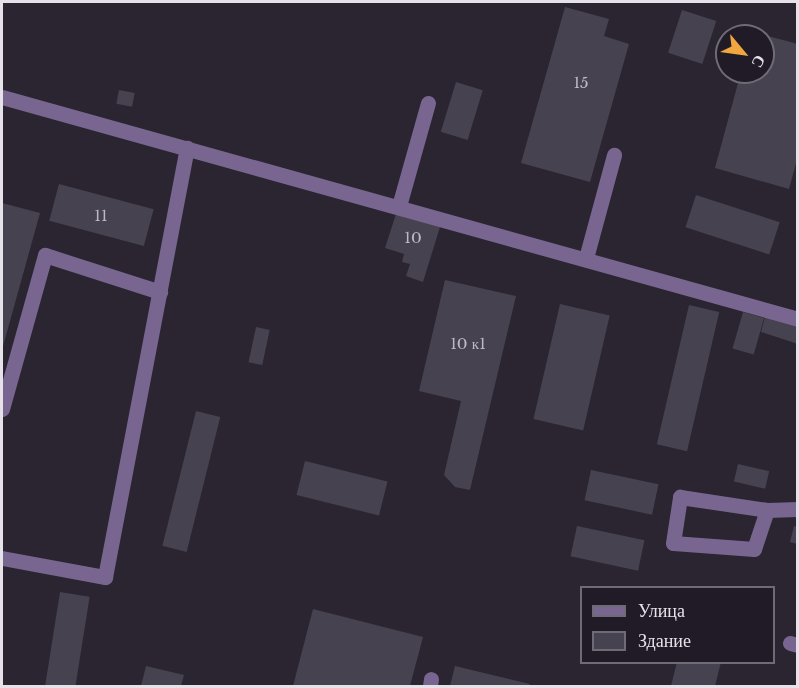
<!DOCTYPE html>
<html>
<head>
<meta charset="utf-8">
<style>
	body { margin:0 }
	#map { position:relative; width:799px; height:688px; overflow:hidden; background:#2a2530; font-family:"Libre Baskerville",serif }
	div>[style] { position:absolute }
	.building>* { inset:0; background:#47424f; transform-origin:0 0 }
	.minor>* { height:15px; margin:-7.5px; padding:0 7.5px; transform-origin:7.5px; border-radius:7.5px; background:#786690 }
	span { translate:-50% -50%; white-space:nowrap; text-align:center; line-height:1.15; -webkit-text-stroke:4.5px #201b26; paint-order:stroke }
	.number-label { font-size:15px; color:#bebac3 }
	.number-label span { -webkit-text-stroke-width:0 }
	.frame { position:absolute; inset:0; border:3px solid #e5e2ea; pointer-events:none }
	.legend { position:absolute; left:580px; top:586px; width:195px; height:78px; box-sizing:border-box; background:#201b26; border:2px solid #6f6b74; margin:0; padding:8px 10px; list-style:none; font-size:18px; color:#e5e2ea }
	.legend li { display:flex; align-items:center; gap:12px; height:30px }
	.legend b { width:30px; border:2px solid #6f6b74 }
	.north { position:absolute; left:715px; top:24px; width:60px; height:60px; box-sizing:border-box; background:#201b26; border:2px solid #6f6b74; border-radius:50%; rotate:119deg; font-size:16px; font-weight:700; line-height:24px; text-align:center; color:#e5e2ea }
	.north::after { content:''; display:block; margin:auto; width:21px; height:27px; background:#f1a640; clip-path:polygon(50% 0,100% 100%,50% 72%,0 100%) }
</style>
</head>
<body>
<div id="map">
	<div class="building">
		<div style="clip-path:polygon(565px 7px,609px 19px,604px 36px,629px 44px,590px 182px,521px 163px)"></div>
		<div style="left:682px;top:10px;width:36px;height:45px;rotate:18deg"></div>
		<div style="clip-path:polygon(752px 32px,798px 44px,798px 156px,789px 189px,715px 168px,741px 72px,763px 72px,763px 36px)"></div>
		<div style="left:456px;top:82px;width:28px;height:52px;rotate:17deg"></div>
		<div style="left:119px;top:90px;width:16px;height:14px;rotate:11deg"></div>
		<div style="left:59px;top:184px;width:98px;height:38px;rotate:15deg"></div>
		<div style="left:696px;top:195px;width:88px;height:34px;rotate:18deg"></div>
		<div style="clip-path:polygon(2px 203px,40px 213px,2px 350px)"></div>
		<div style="clip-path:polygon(396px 214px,440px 227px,423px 282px,406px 276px,410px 264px,402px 262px,404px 254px,385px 248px)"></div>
		<div style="clip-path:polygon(445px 280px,516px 296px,470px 490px,455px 487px,444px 475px,461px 401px,419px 391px)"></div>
		<div style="left:560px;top:304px;width:51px;height:118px;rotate:13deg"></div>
		<div style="left:689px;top:305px;width:31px;height:143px;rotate:13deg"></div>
		<div style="left:743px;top:312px;width:22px;height:38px;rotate:16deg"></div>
		<div style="clip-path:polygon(766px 313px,798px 325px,798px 344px,761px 332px)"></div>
		<div style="left:256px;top:327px;width:14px;height:36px;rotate:12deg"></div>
		<div style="left:196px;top:411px;width:25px;height:139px;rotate:14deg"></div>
		<div style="left:305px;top:461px;width:85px;height:35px;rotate:14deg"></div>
		<div style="left:738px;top:464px;width:32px;height:18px;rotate:13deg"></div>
		<div style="left:591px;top:470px;width:69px;height:31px;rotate:12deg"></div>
		<div style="left:577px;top:526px;width:69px;height:31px;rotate:12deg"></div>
		<div style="clip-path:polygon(794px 526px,798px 527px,798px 544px,790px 542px)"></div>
		<div style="left:60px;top:592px;width:30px;height:96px;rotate:9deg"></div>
		<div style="clip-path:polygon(313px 609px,423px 637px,410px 686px,293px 686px)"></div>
		<div style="clip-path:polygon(677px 662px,721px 662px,715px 686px,671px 686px)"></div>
		<div style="clip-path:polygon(146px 666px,184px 675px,181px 686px,141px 686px)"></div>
		<div style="clip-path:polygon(455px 666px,530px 684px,529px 686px,450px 686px)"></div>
	</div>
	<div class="minor">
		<div style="left:2px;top:97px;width:826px;rotate:15.58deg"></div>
		<div style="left:399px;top:206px;width:107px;rotate:-74.3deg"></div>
		<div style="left:586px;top:258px;width:107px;rotate:-74.8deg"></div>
		<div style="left:2px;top:409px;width:160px;rotate:-74.4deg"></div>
		<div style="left:45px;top:255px;width:121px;rotate:17.8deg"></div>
		<div style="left:767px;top:510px;width:41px;rotate:108.4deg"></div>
		<div style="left:754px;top:549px;width:81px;rotate:-175.8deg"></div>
		<div style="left:673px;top:543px;width:47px;rotate:-81.3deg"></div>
		<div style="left:680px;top:497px;width:88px;rotate:8.5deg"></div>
		<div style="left:767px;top:510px;width:31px;rotate:-2deg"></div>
		<div style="left:2px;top:558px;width:105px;rotate:10.5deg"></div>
		<div style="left:105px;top:577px;width:437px;rotate:-79.2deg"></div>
		<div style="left:790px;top:643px;width:8px;rotate:14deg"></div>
		<div style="left:430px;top:686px;width:7px;rotate:-82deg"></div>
	</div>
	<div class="number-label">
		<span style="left:581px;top:83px">15</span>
		<span style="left:101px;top:216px">11</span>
		<span style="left:413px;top:238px">10</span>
		<span style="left:468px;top:344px">10 к1</span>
	</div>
	<div class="frame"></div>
	<ul class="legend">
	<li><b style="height:8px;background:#786690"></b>Улица</li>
	<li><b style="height:16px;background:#47424f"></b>Здание</li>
	</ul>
	<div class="north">С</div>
</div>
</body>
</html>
